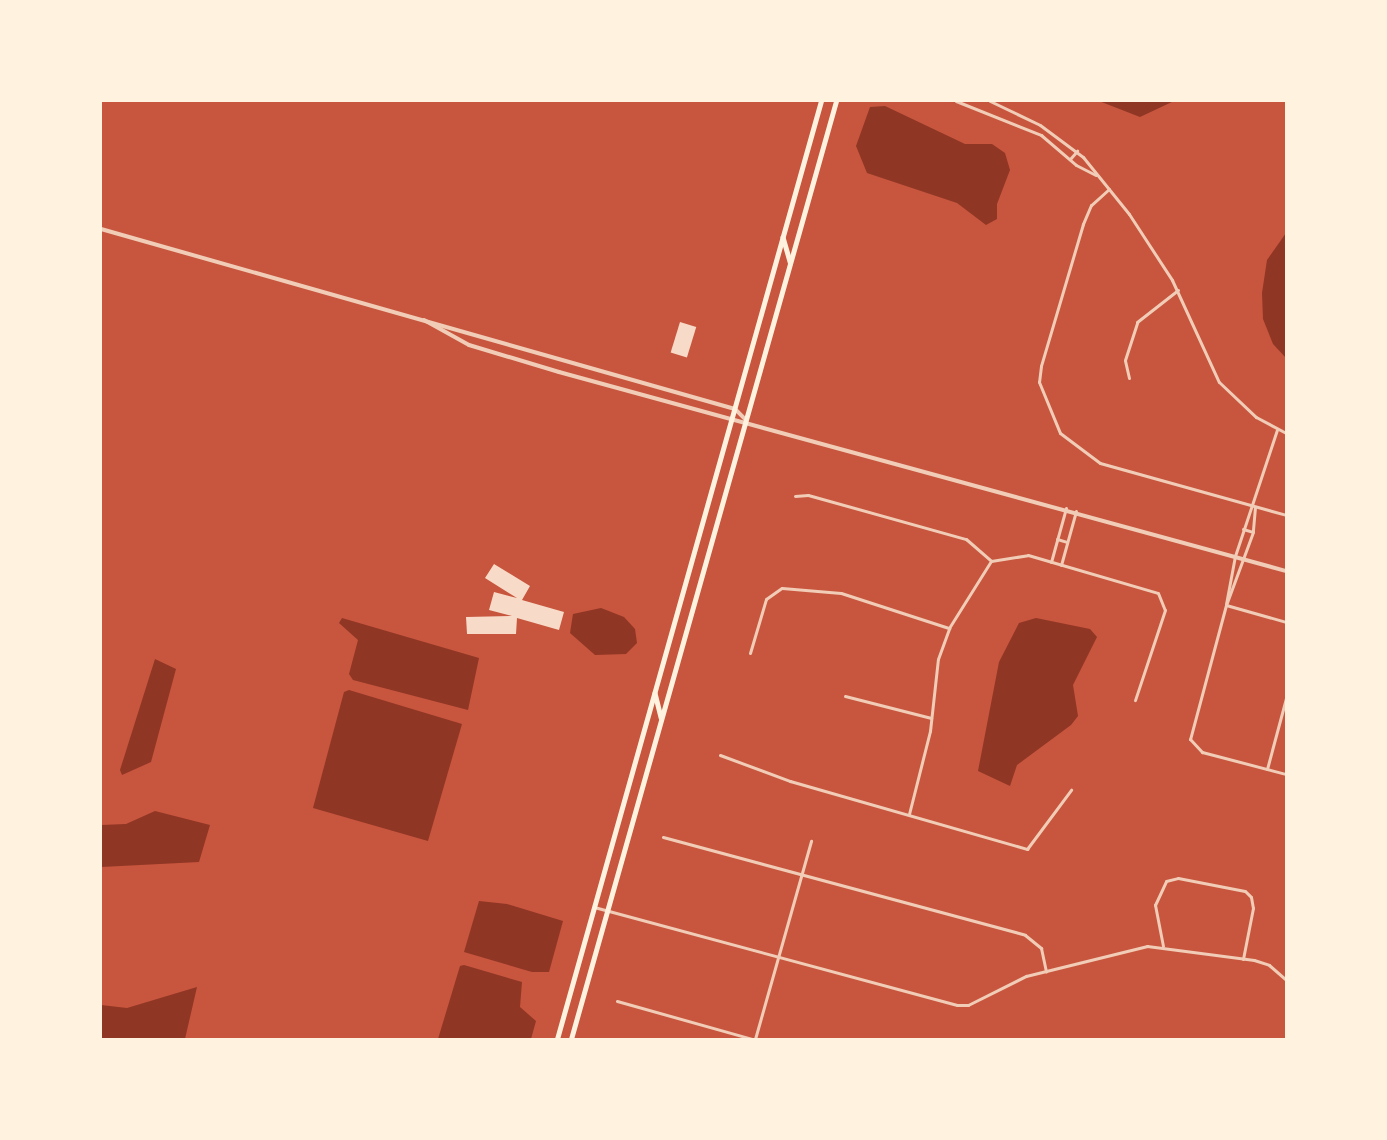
<!DOCTYPE html>
<html>
<head>
<meta charset="utf-8">
<style>
	body { margin:0 }
	#map { position:relative; width:1387px; height:1140px; overflow:hidden; background:#c8553d; font-family:"IBM Plex Serif",serif }
	div>[style] { position:absolute }
	.water>* { inset:0; background:#8f3625 }
	.building>* { inset:0; background:#f7dbc8; transform-origin:0 0 }
	.minor>* { height:3px; margin:-1.5px; padding:0 1.5px; transform-origin:1.5px; border-radius:1.5px; background:#f1ccb7 }
	.tertiary>* { height:4px; margin:-2px; padding:0 2px; transform-origin:2px; border-radius:2px; background:#f1ccb7 }
	.secondary>* { height:4.5px; margin:-2.25px; padding:0 2.25px; transform-origin:2.25px; border-radius:2.25px; background:#fff3e0 }
	span { translate:-50% -50%; white-space:nowrap; text-align:center; line-height:1.15; -webkit-text-stroke:5px #fff3e0; paint-order:stroke }
	.frame { position:absolute; inset:0; border:102px solid #fff3e0; pointer-events:none }
</style>
</head>
<body>
<div id="map">
	<div class="water">
		<div style="clip-path:polygon(1099px 101px,1174px 101px,1140px 117px)"></div>
		<div style="clip-path:polygon(885px 106px,965px 144px,992px 144px,1005px 153px,1010px 170px,997px 204px,997px 219px,986px 225px,957px 203px,867px 173px,856px 146px,870px 107px)"></div>
		<div style="clip-path:polygon(1286px 233px,1286px 358px,1273px 344px,1263px 319px,1262px 293px,1267px 260px)"></div>
		<div style="clip-path:polygon(601px 608px,624px 617px,635px 629px,637px 643px,626px 654px,595px 655px,570px 633px,573px 614px)"></div>
		<div style="clip-path:polygon(342px 618px,479px 658px,468px 710px,353px 680px,349px 674px,358px 640px,339px 623px)"></div>
		<div style="clip-path:polygon(1036px 618px,1090px 629px,1097px 637px,1073px 685px,1078px 716px,1071px 725px,1017px 765px,1010px 786px,978px 771px,999px 662px,1019px 623px)"></div>
		<div style="clip-path:polygon(155px 659px,176px 669px,151px 762px,122px 775px,120px 770px)"></div>
		<div style="clip-path:polygon(349px 690px,462px 724px,428px 841px,313px 808px,344px 692px)"></div>
		<div style="clip-path:polygon(155px 811px,210px 825px,199px 862px,101px 867px,101px 825px,126px 824px)"></div>
		<div style="clip-path:polygon(479px 901px,507px 904px,563px 921px,549px 972px,532px 972px,464px 952px)"></div>
		<div style="clip-path:polygon(464px 965px,522px 982px,520px 1007px,536px 1021px,531px 1039px,438px 1039px,460px 966px)"></div>
		<div style="clip-path:polygon(197px 987px,185px 1039px,101px 1039px,101px 1005px,127px 1008px)"></div>
	</div>
	<div class="building">
		<div style="left:680px;top:322px;width:17px;height:32px;rotate:17deg"></div>
		<div style="clip-path:polygon(494px 564px,530px 586px,522px 600px,564px 612px,559px 630px,517px 618px,516px 634px,467px 634px,466px 617px,512px 616px,489px 610px,494px 592px,517px 598px,485px 578px)"></div>
	</div>
	<div class="minor">
		<div style="left:956px;top:101px;width:92px;rotate:21.8deg"></div>
		<div style="left:1041px;top:135px;width:46px;rotate:40.6deg"></div>
		<div style="left:1076px;top:165px;width:22px;rotate:27deg"></div>
		<div style="left:990px;top:101px;width:55px;rotate:25.6deg"></div>
		<div style="left:1040px;top:125px;width:54px;rotate:36.7deg"></div>
		<div style="left:1083px;top:157px;width:73px;rotate:51.1deg"></div>
		<div style="left:1129px;top:214px;width:79px;rotate:56.9deg"></div>
		<div style="left:1172px;top:280px;width:112px;rotate:65.3deg"></div>
		<div style="left:1219px;top:382px;width:51px;rotate:43.4deg"></div>
		<div style="left:1256px;top:417px;width:34px;rotate:28deg"></div>
		<div style="left:1070px;top:159px;width:11px;rotate:-49deg"></div>
		<div style="left:1109px;top:189px;width:24px;rotate:138deg"></div>
		<div style="left:1091px;top:205px;width:21px;rotate:113deg"></div>
		<div style="left:1083px;top:224px;width:148px;rotate:106.5deg"></div>
		<div style="left:1041px;top:366px;width:16px;rotate:97deg"></div>
		<div style="left:1039px;top:382px;width:55px;rotate:67.6deg"></div>
		<div style="left:1060px;top:433px;width:50px;rotate:36.9deg"></div>
		<div style="left:1100px;top:463px;width:193px;rotate:15.6deg"></div>
		<div style="left:1129px;top:378px;width:18px;rotate:-103deg"></div>
		<div style="left:1125px;top:360px;width:40px;rotate:-72deg"></div>
		<div style="left:1137px;top:322px;width:52px;rotate:-38deg"></div>
		<div style="left:795px;top:496px;width:13px;rotate:-4deg"></div>
		<div style="left:808px;top:495px;width:164px;rotate:15.6deg"></div>
		<div style="left:966px;top:539px;width:33px;rotate:41deg"></div>
		<div style="left:1255px;top:507px;width:25px;rotate:95deg"></div>
		<div style="left:1253px;top:532px;width:78px;rotate:110.3deg"></div>
		<div style="left:1226px;top:605px;width:139px;rotate:105deg"></div>
		<div style="left:1190px;top:739px;width:18px;rotate:47deg"></div>
		<div style="left:1202px;top:752px;width:87px;rotate:14.7deg"></div>
		<div style="left:1243px;top:529px;width:10px;rotate:17deg"></div>
		<div style="left:1057px;top:539px;width:10px;rotate:17deg"></div>
		<div style="left:1051px;top:562px;width:56px;rotate:-74.5deg"></div>
		<div style="left:1061px;top:565px;width:56px;rotate:-74.5deg"></div>
		<div style="left:1226px;top:604px;width:49px;rotate:-79.4deg"></div>
		<div style="left:1235px;top:556px;width:133px;rotate:-71.6deg"></div>
		<div style="left:1226px;top:605px;width:62px;rotate:15.8deg"></div>
		<div style="left:750px;top:653px;width:56px;rotate:-73.5deg"></div>
		<div style="left:766px;top:599px;width:19px;rotate:-35deg"></div>
		<div style="left:782px;top:588px;width:59px;rotate:4.8deg"></div>
		<div style="left:841px;top:593px;width:114px;rotate:18deg"></div>
		<div style="left:845px;top:696px;width:89px;rotate:14.3deg"></div>
		<div style="left:720px;top:755px;width:75px;rotate:20.4deg"></div>
		<div style="left:790px;top:781px;width:247px;rotate:16deg"></div>
		<div style="left:1027px;top:849px;width:74px;rotate:-53.3deg"></div>
		<div style="left:1267px;top:769px;width:73px;rotate:-75deg"></div>
		<div style="left:909px;top:814px;width:86px;rotate:-75.8deg"></div>
		<div style="left:930px;top:731px;width:72px;rotate:-83.7deg"></div>
		<div style="left:938px;top:659px;width:33px;rotate:-70deg"></div>
		<div style="left:949px;top:628px;width:79px;rotate:-57.9deg"></div>
		<div style="left:991px;top:561px;width:37px;rotate:-9deg"></div>
		<div style="left:1028px;top:555px;width:135px;rotate:16.3deg"></div>
		<div style="left:1158px;top:593px;width:18px;rotate:68deg"></div>
		<div style="left:1165px;top:610px;width:95px;rotate:108.4deg"></div>
		<div style="left:663px;top:837px;width:375px;rotate:15.1deg"></div>
		<div style="left:1025px;top:935px;width:21px;rotate:39deg"></div>
		<div style="left:1041px;top:948px;width:24px;rotate:78deg"></div>
		<div style="left:594px;top:907px;width:376px;rotate:15.1deg"></div>
		<div style="left:957px;top:1005px;width:11px"></div>
		<div style="left:968px;top:1005px;width:65px;rotate:-26.6deg"></div>
		<div style="left:1026px;top:976px;width:125px;rotate:-13.9deg"></div>
		<div style="left:1147px;top:946px;width:108px;rotate:7.5deg"></div>
		<div style="left:1254px;top:960px;width:16px;rotate:18deg"></div>
		<div style="left:1269px;top:965px;width:23px;rotate:41deg"></div>
		<div style="left:1163px;top:946px;width:42px;rotate:-101deg"></div>
		<div style="left:1155px;top:905px;width:26px;rotate:-65deg"></div>
		<div style="left:1166px;top:881px;width:12px;rotate:-14deg"></div>
		<div style="left:1178px;top:878px;width:68px;rotate:11deg"></div>
		<div style="left:1245px;top:891px;width:8px;rotate:45deg"></div>
		<div style="left:1251px;top:897px;width:11px;rotate:80deg"></div>
		<div style="left:1253px;top:908px;width:52px;rotate:101.1deg"></div>
		<div style="left:617px;top:1001px;width:140px;rotate:15.7deg"></div>
		<div style="left:755px;top:1039px;width:206px;rotate:-74.2deg"></div>
	</div>
	<div class="tertiary">
		<div style="left:101px;top:229px;width:659px;rotate:15.85deg"></div>
		<div style="left:735px;top:409px;width:16px;rotate:45deg"></div>
		<div style="left:424px;top:320px;width:51px;rotate:29.1deg"></div>
		<div style="left:469px;top:345px;width:94px;rotate:16.7deg"></div>
		<div style="left:559px;top:372px;width:754px;rotate:15.31deg"></div>
	</div>
	<div class="secondary">
		<div style="left:783px;top:237px;width:26px;rotate:74deg"></div>
		<div style="left:655px;top:693px;width:25px;rotate:76deg"></div>
		<div style="left:557px;top:1039px;width:974px;rotate:-74.28deg"></div>
		<div style="left:571px;top:1039px;width:975px;rotate:-74.22deg"></div>
	</div>
	<div class="frame"></div>
</div>
</body>
</html>
